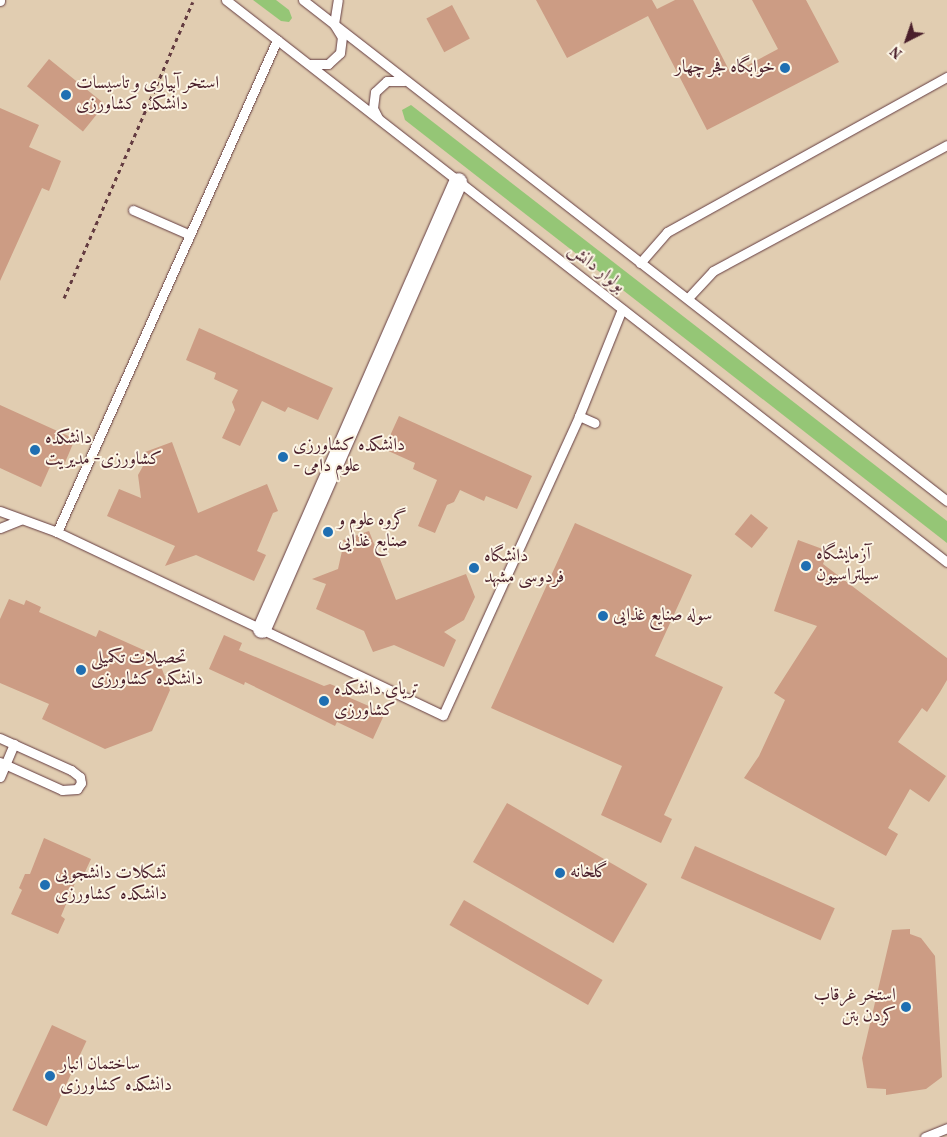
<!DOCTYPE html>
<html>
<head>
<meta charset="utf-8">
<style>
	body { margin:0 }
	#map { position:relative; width:947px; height:1137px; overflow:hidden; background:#f4dec0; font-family:Vollkorn,Amiri,serif }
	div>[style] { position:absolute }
	.built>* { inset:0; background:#e1cdb1; transform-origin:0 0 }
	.green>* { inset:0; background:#95c676 }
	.building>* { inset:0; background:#cc9c84; transform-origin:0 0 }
	.path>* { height:3px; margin-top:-1.5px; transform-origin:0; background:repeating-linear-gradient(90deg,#643c41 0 4px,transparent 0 8px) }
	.roads { filter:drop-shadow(0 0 1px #643c41) drop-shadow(0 0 1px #643c41) }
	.lane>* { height:9px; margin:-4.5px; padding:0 4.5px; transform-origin:4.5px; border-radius:4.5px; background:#fff }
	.street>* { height:18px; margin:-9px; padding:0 9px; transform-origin:9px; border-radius:9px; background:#fff }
	.dots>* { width:14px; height:14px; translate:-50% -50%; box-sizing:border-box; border:2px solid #fcf5e5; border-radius:50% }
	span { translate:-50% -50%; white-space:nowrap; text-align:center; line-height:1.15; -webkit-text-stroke:4px #fcf5e5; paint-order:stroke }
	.poi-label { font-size:18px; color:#4a1f2b }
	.right { translate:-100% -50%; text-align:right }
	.left { translate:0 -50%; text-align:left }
	.street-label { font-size:18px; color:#4a1f2b }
	.north { position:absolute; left:882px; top:15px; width:50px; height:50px; -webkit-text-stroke:4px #fcf5e5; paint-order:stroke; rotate:221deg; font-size:14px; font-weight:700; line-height:20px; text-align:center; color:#4a1f2b }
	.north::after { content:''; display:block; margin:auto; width:18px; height:22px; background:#4a1f2b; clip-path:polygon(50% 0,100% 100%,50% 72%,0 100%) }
</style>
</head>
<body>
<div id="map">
	<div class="built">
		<div style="left:0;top:0;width:947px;height:1137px"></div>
	</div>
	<div class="green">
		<div style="clip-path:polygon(253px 0,276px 0,289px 10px,292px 18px,289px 22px,281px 21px)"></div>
		<div style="clip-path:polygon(411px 105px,947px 521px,947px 543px,405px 120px,402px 110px)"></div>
	</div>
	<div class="building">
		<div style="clip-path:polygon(536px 0,652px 0,657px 9px,675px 0,693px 0,731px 74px,778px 49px,752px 0,806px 0,839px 62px,707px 130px,648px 16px,567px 58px)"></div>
		<div style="left:452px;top:5px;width:38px;height:29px;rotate:62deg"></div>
		<div style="left:49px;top:59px;width:72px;height:35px;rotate:39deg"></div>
		<div style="clip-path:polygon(0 108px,39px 125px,29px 147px,61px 161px,49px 191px,42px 188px,0 281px)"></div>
		<div style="clip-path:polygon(199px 328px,333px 388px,318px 420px,288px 407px,285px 412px,262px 401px,240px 446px,222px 438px,235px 410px,232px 402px,238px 390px,214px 379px,216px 373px,186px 360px)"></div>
		<div style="clip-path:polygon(0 405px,75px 439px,64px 465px,53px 460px,41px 487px,0 468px)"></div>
		<div style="clip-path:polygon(399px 416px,532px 476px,517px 509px,486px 496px,484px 501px,460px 490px,454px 502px,447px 505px,435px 533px,418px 526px,437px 480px,413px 469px,415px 463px,384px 449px)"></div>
		<div style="clip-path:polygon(172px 442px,198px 513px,267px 484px,278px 511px,273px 513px,257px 551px,266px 555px,254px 581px,196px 555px,165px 566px,175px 546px,107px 516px,119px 489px,141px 498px,138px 475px,147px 459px,145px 452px)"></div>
		<div style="left:751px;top:514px;width:22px;height:26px;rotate:39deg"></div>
		<div style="clip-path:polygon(575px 523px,692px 575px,655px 656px,723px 687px,664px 815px,672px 819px,661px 843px,601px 815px,622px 766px,491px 708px)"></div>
		<div style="clip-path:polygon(369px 531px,396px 600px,466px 574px,475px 597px,464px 620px,444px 632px,456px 640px,444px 667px,394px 645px,373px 652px,364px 631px,316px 609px,326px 584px,312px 579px,338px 569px,342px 551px,347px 550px,343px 540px)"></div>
		<div style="clip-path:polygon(798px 540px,828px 551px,823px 564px,947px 658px,947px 680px,940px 692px,927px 712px,922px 708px,898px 742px,946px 776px,929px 802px,910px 789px,888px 828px,898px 834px,886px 856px,744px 778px,759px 756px,785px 700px,774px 693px,817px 626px,774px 611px)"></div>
		<div style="clip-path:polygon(9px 599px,24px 605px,26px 600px,41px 607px,39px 612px,96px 637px,99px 630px,157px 656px,170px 690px,152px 731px,105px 749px,42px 719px,49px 704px,0 683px,0 619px)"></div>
		<div style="clip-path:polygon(224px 635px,242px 643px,239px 650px,324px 686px,330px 684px,340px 688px,341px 694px,385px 713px,373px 739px,337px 722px,335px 726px,325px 721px,245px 682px,244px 685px,209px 669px)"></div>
		<div style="left:507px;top:803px;width:162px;height:68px;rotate:30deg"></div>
		<div style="clip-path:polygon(44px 838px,91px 859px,85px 872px,78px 876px,61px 916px,65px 919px,58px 934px,11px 914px,22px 890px,19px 888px,25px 874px,30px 874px)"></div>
		<div style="left:695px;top:846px;width:153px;height:35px;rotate:24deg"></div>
		<div style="left:464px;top:900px;width:160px;height:29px;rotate:30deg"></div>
		<div style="clip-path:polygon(910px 929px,910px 934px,921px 938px,935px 956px,942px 1077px,926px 1089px,886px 1095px,886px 1089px,867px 1088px,862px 1058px,892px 930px)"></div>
		<div style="left:52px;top:1025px;width:38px;height:94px;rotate:25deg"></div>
	</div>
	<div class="path">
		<div style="left:64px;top:298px;width:323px;rotate:-66.5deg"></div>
	</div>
	<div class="roads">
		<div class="lane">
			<div style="left:226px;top:0;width:914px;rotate:37.94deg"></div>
			<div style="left:303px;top:0;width:816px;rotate:37.88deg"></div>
			<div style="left:0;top:1px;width:1px;rotate:-90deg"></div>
			<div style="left:309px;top:64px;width:19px"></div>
			<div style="left:328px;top:64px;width:16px;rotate:-43deg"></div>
			<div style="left:340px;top:53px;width:16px;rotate:-83deg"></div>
			<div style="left:342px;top:37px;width:15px;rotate:-122deg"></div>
			<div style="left:334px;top:24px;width:24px;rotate:-81deg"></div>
			<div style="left:378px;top:118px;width:11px;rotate:-117deg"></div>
			<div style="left:373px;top:108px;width:16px;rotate:-83deg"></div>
			<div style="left:375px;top:92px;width:16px;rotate:-43deg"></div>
			<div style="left:387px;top:81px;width:17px"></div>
			<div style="left:133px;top:210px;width:62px;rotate:23.7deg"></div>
			<div style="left:640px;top:263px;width:41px;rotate:-48.9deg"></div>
			<div style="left:667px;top:232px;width:320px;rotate:-29deg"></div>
			<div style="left:688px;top:298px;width:37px;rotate:-47deg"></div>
			<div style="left:713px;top:271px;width:266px;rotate:-28.3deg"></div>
			<div style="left:579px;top:416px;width:17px;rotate:24deg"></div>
			<div style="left:0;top:511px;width:61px;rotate:20.2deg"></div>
			<div style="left:57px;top:532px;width:427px;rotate:25.4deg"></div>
			<div style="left:443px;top:715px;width:328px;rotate:-65.5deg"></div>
			<div style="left:579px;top:416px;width:115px;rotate:-68.1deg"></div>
			<div style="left:0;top:528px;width:22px;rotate:-22deg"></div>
			<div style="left:57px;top:532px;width:539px;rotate:-65.91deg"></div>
			<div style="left:0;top:738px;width:78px;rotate:24.3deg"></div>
			<div style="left:71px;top:770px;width:11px;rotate:38deg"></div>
			<div style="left:80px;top:777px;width:6px;rotate:81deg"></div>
			<div style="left:81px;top:783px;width:7px;rotate:124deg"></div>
			<div style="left:77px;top:789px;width:15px;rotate:176deg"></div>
			<div style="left:62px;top:790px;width:68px;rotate:-155.7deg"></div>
			<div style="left:0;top:777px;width:36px;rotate:-67deg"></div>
			<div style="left:925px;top:1137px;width:24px;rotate:-22deg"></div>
		</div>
		<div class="street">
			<div style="left:262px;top:629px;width:488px;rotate:-66.3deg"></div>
		</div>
	</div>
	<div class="dots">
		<div style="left:785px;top:68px;background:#1f6fb2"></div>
		<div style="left:66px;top:95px;background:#1f6fb2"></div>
		<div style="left:35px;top:450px;background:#1f6fb2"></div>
		<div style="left:283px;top:457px;background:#1f6fb2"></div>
		<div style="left:328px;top:532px;background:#1f6fb2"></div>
		<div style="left:806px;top:566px;background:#1f6fb2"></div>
		<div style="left:474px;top:568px;background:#1f6fb2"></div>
		<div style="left:603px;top:616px;background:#1f6fb2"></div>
		<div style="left:81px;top:670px;background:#1f6fb2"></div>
		<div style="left:324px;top:701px;background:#1f6fb2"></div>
		<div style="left:560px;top:873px;background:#1f6fb2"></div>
		<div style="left:45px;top:885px;background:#1f6fb2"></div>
		<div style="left:906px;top:1007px;background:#1f6fb2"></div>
		<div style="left:50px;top:1076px;background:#1f6fb2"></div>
	</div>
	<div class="poi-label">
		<span class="right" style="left:775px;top:68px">خوابگاه فجر چهار</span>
		<span class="left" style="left:76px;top:95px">استخر آبیاری و تاسیسات<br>دانشکده کشاورزی</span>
		<span class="left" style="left:45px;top:450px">دانشکده<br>کشاورزی- مدیریت</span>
		<span class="left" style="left:293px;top:457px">دانشکده کشاورزی<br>- علوم دامی</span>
		<span class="left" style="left:338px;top:532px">گروه علوم و<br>صنایع غذایی</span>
		<span class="left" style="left:816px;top:566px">آزمایشگاه<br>سیلتراسیون</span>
		<span class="left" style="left:484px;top:568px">دانشگاه<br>فردوسی مشهد</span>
		<span class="left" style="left:613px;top:616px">سوله صنایع غذایی</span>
		<span class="left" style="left:91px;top:670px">تحصیلات تکمیلی<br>دانشکده کشاورزی</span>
		<span class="left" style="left:334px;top:701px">تریای دانشکده<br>کشاورزی</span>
		<span class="left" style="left:570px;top:873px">گلخانه</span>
		<span class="left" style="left:55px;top:885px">تشکلات دانشجویی<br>دانشکده کشاورزی</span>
		<span class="right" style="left:896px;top:1007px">استخر غرقاب<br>کردن بتن</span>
		<span class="left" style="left:60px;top:1076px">ساختمان انبار<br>دانشکده کشاورزی</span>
	</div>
	<div class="street-label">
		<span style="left:596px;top:269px;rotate:38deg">بولوار دانش</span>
	</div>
	<div class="north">N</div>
</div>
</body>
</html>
